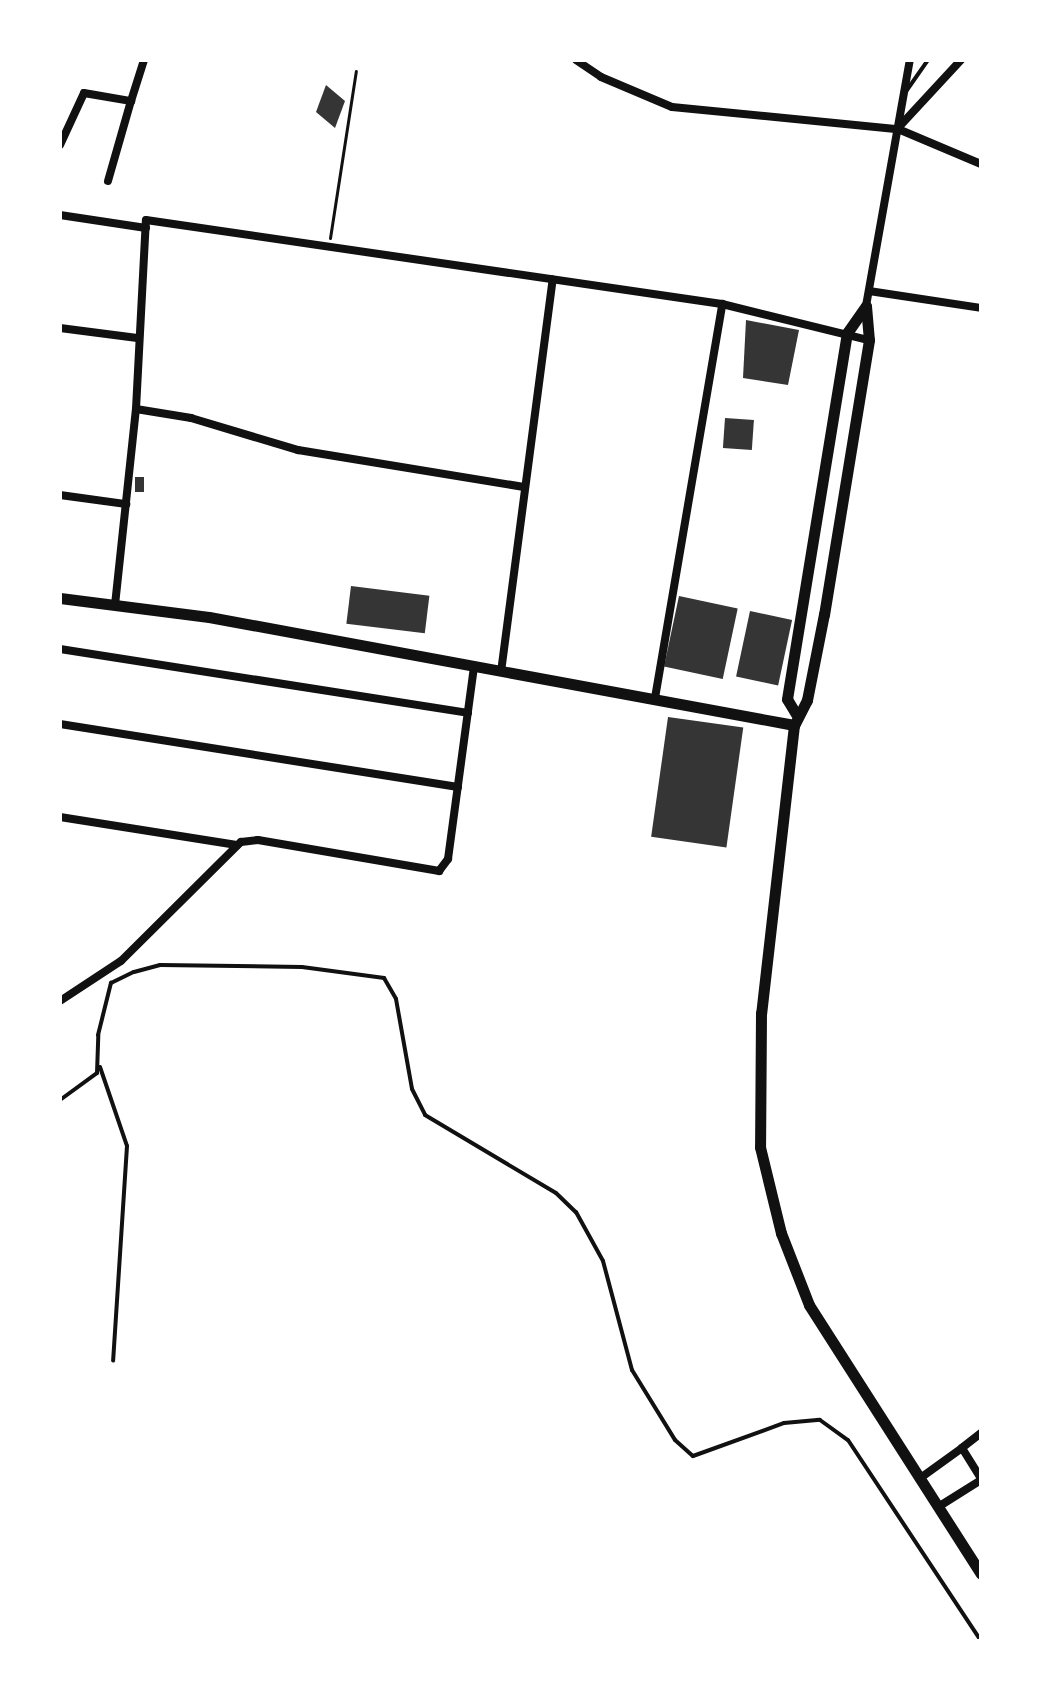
<!DOCTYPE html>
<html>
<head>
<meta charset="utf-8">
<style>
	body { margin:0 }
	#map { position:relative; width:1041px; height:1701px; overflow:hidden; background:#fff; font-family:"Nunito Sans",sans-serif }
	div>[style] { position:absolute }
	.building>* { inset:0; background:#353535; transform-origin:0 0 }
	.path>* { height:3px; margin:-1.5px; padding:0 1.5px; transform-origin:1.5px; border-radius:1.5px; background:#111 }
	.service>* { height:4px; margin:-2px; padding:0 2px; transform-origin:2px; border-radius:2px; background:#111 }
	.minor>* { height:8px; margin:-4px; padding:0 4px; transform-origin:4px; border-radius:4px; background:#111 }
	.tertiary>* { height:11px; margin:-5.5px; padding:0 5.5px; transform-origin:5.5px; border-radius:5.5px; background:#111 }
	span { translate:-50% -50%; white-space:nowrap; text-align:center; line-height:1.15; -webkit-text-stroke:8px #fff; paint-order:stroke }
	.frame { position:absolute; inset:0; border:62px solid #fff; pointer-events:none }
</style>
</head>
<body>
<div id="map">
	<div class="building">
		<div style="clip-path:polygon(326px 85px,345px 101px,335px 128px,316px 112px)"></div>
		<div style="clip-path:polygon(746px 320px,799px 330px,788px 385px,743px 378px)"></div>
		<div style="left:725px;top:418px;width:29px;height:30px;rotate:4deg"></div>
		<div style="left:135px;top:477px;width:9px;height:15px"></div>
		<div style="left:351px;top:586px;width:79px;height:38px;rotate:7deg"></div>
		<div style="left:679px;top:596px;width:60px;height:72px;rotate:12deg"></div>
		<div style="left:750px;top:611px;width:43px;height:67px;rotate:12deg"></div>
		<div style="left:668px;top:717px;width:76px;height:121px;rotate:8deg"></div>
	</div>
	<div class="path">
		<div style="left:330px;top:238px;width:169px;rotate:-81.2deg"></div>
	</div>
	<div class="service">
		<div style="left:907px;top:90px;width:37px;rotate:-55deg"></div>
		<div style="left:100px;top:1067px;width:83px;rotate:71.1deg"></div>
		<div style="left:127px;top:1146px;width:215px;rotate:93.7deg"></div>
		<div style="left:60px;top:1100px;width:46px;rotate:-36.1deg"></div>
		<div style="left:97px;top:1073px;width:38px;rotate:-88deg"></div>
		<div style="left:98px;top:1035px;width:54px;rotate:-76deg"></div>
		<div style="left:111px;top:983px;width:25px;rotate:-26deg"></div>
		<div style="left:134px;top:972px;width:27px;rotate:-15deg"></div>
		<div style="left:160px;top:965px;width:142px;rotate:0.8deg"></div>
		<div style="left:302px;top:967px;width:83px;rotate:7.6deg"></div>
		<div style="left:384px;top:978px;width:24px;rotate:60deg"></div>
		<div style="left:396px;top:999px;width:91px;rotate:79.9deg"></div>
		<div style="left:412px;top:1089px;width:29px;rotate:63deg"></div>
		<div style="left:425px;top:1115px;width:152px;rotate:30.8deg"></div>
		<div style="left:556px;top:1193px;width:28px;rotate:44deg"></div>
		<div style="left:576px;top:1212px;width:56px;rotate:61.1deg"></div>
		<div style="left:603px;top:1261px;width:113px;rotate:75.1deg"></div>
		<div style="left:632px;top:1370px;width:82px;rotate:58.4deg"></div>
		<div style="left:675px;top:1440px;width:24px;rotate:42deg"></div>
		<div style="left:693px;top:1456px;width:97px;rotate:-19.9deg"></div>
		<div style="left:784px;top:1423px;width:36px;rotate:-5deg"></div>
		<div style="left:820px;top:1420px;width:34px;rotate:36deg"></div>
		<div style="left:848px;top:1440px;width:241px;rotate:56.5deg"></div>
	</div>
	<div class="minor">
		<div style="left:576px;top:60px;width:30px;rotate:34deg"></div>
		<div style="left:601px;top:77px;width:77px;rotate:22.9deg"></div>
		<div style="left:672px;top:107px;width:227px;rotate:5.6deg"></div>
		<div style="left:898px;top:129px;width:90px;rotate:22.9deg"></div>
		<div style="left:898px;top:128px;width:93px;rotate:-47.2deg"></div>
		<div style="left:60px;top:145px;width:57px;rotate:-65.2deg"></div>
		<div style="left:84px;top:93px;width:48px;rotate:9.7deg"></div>
		<div style="left:131px;top:101px;width:43px;rotate:-72.4deg"></div>
		<div style="left:108px;top:181px;width:83px;rotate:-74deg"></div>
		<div style="left:60px;top:215px;width:87px;rotate:8.6deg"></div>
		<div style="left:869px;top:291px;width:113px;rotate:8.6deg"></div>
		<div style="left:866px;top:306px;width:250px;rotate:-79.9deg"></div>
		<div style="left:60px;top:328px;width:78px;rotate:7.4deg"></div>
		<div style="left:136px;top:409px;width:56px;rotate:9.3deg"></div>
		<div style="left:191px;top:418px;width:112px;rotate:16.7deg"></div>
		<div style="left:298px;top:450px;width:229px;rotate:9.3deg"></div>
		<div style="left:60px;top:495px;width:67px;rotate:7.8deg"></div>
		<div style="left:115px;top:605px;width:197px;rotate:-83.9deg"></div>
		<div style="left:136px;top:409px;width:189px;rotate:-87deg"></div>
		<div style="left:146px;top:220px;width:582px;rotate:8.3deg"></div>
		<div style="left:722px;top:304px;width:151px;rotate:13.8deg"></div>
		<div style="left:60px;top:649px;width:413px;rotate:8.9deg"></div>
		<div style="left:501px;top:672px;width:396px;rotate:-82.5deg"></div>
		<div style="left:655px;top:698px;width:400px;rotate:-80.3deg"></div>
		<div style="left:60px;top:724px;width:403px;rotate:9deg"></div>
		<div style="left:60px;top:817px;width:179px;rotate:9deg"></div>
		<div style="left:60px;top:1001px;width:73px;rotate:-33.3deg"></div>
		<div style="left:121px;top:961px;width:169px;rotate:-44.8deg"></div>
		<div style="left:241px;top:842px;width:17px;rotate:-7deg"></div>
		<div style="left:258px;top:840px;width:184px;rotate:9.7deg"></div>
		<div style="left:439px;top:871px;width:15px;rotate:-53deg"></div>
		<div style="left:448px;top:859px;width:195px;rotate:-82.3deg"></div>
		<div style="left:981px;top:1433px;width:24px;rotate:142deg"></div>
		<div style="left:962px;top:1448px;width:36px;rotate:58deg"></div>
		<div style="left:919px;top:1479px;width:53px;rotate:-35.8deg"></div>
		<div style="left:938px;top:1507px;width:51px;rotate:-32.1deg"></div>
	</div>
	<div class="tertiary">
		<div style="left:866px;top:306px;width:34px;rotate:85deg"></div>
		<div style="left:869px;top:340px;width:278px;rotate:99.3deg"></div>
		<div style="left:824px;top:614px;width:88px;rotate:101.2deg"></div>
		<div style="left:807px;top:700px;width:28px;rotate:117deg"></div>
		<div style="left:794px;top:725px;width:290px;rotate:96.5deg"></div>
		<div style="left:761px;top:1013px;width:134px;rotate:90.4deg"></div>
		<div style="left:760px;top:1147px;width:89px;rotate:76.3deg"></div>
		<div style="left:781px;top:1233px;width:77px;rotate:68.7deg"></div>
		<div style="left:809px;top:1305px;width:319px;rotate:57.4deg"></div>
		<div style="left:60px;top:598px;width:150px;rotate:7.3deg"></div>
		<div style="left:209px;top:617px;width:595px;rotate:10.46deg"></div>
		<div style="left:796px;top:714px;width:17px;rotate:-121deg"></div>
		<div style="left:787px;top:699px;width:371px;rotate:-80.7deg"></div>
		<div style="left:847px;top:333px;width:33px;rotate:-55deg"></div>
	</div>
	<div class="frame"></div>
</div>
</body>
</html>
